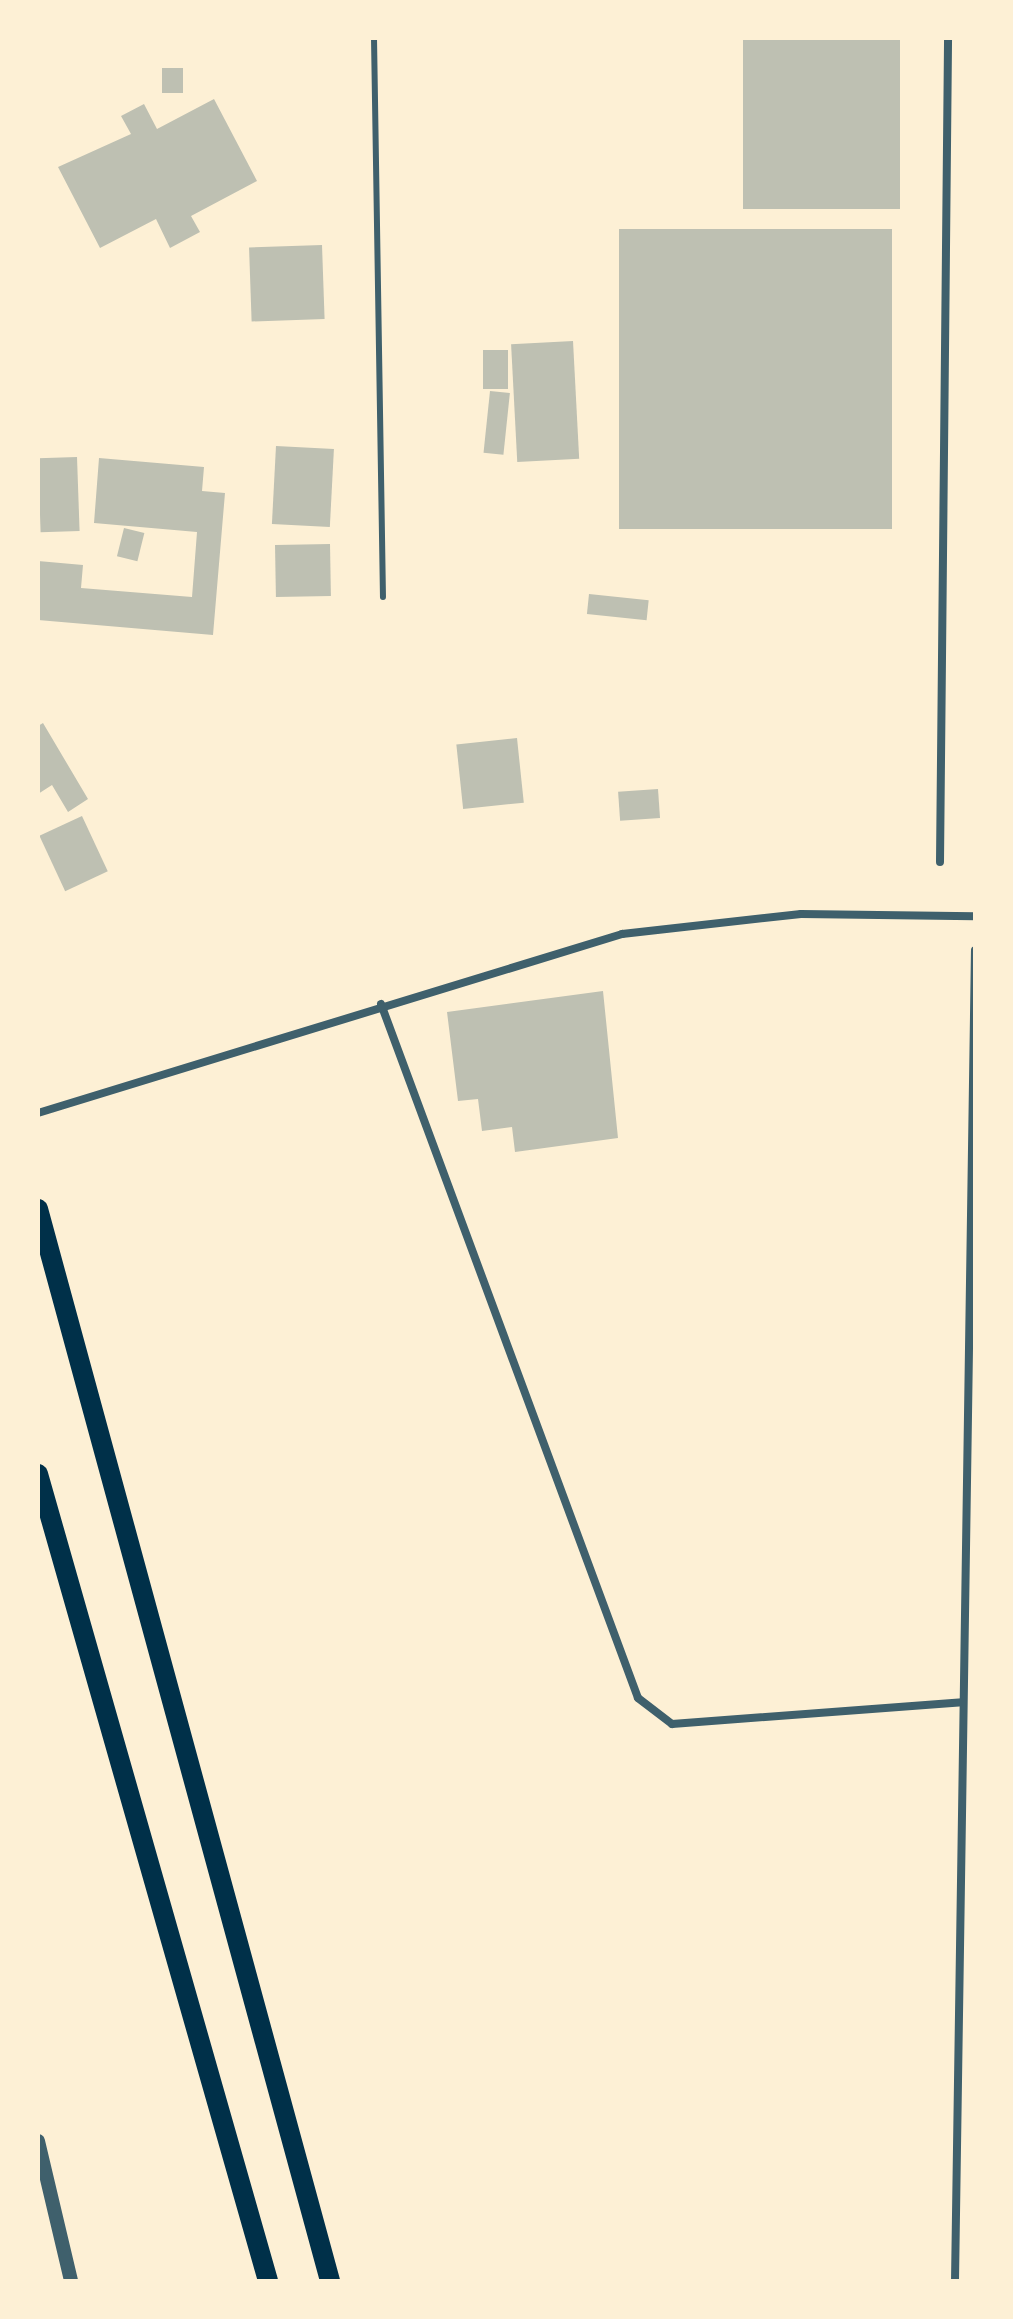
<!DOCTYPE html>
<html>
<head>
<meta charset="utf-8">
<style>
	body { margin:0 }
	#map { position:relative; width:1013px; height:2319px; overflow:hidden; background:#fdf0d5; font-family:Commissioner,sans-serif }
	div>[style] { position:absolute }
	.building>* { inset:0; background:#bec0b2; transform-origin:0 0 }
	.service>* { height:6px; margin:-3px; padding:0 3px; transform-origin:3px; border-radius:3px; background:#3f606c }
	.minor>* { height:8px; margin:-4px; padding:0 4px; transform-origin:4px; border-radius:4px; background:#3f606c }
	.tertiary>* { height:14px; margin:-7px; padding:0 7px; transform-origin:7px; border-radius:7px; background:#3f606c }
	.primary>* { height:20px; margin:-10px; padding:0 10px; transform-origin:10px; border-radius:10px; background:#003049 }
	span { translate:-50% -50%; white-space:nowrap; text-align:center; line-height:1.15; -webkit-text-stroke:6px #fdf0d5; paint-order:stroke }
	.frame { position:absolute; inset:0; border:40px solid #fdf0d5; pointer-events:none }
</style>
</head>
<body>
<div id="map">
	<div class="building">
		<div style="left:743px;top:38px;width:157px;height:171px"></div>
		<div style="left:162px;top:68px;width:21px;height:25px"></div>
		<div style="clip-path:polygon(214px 99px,257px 181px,191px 216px,200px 232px,170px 248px,156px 219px,100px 248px,58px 167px,131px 134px,121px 116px,144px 104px,157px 129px)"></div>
		<div style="left:619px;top:229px;width:273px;height:300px"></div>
		<div style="left:322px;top:245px;width:74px;height:73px;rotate:88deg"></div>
		<div style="left:573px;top:341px;width:118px;height:62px;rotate:87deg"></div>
		<div style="left:483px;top:350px;width:25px;height:39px"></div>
		<div style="left:490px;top:391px;width:20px;height:62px;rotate:6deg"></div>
		<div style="left:276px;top:446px;width:58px;height:78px;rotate:3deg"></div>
		<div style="left:77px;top:457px;width:74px;height:39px;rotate:88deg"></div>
		<div style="clip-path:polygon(99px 458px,204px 467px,202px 491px,225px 493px,213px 635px,38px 620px,38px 561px,83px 565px,81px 588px,192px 597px,197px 532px,94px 523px)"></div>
		<div style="left:124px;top:528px;width:21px;height:29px;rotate:14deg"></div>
		<div style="left:330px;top:544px;width:52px;height:55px;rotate:89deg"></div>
		<div style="left:589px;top:594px;width:60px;height:20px;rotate:6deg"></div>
		<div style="clip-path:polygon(43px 723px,88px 799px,68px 812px,52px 785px,38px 794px,38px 726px)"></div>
		<div style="left:517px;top:738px;width:65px;height:61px;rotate:84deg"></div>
		<div style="left:658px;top:789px;width:29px;height:40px;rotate:86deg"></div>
		<div style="left:82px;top:816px;width:61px;height:47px;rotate:65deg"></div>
		<div style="clip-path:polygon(603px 991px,618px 1138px,515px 1152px,512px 1127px,482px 1131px,478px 1099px,458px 1101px,447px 1012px)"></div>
	</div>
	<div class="service">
		<div style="left:374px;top:38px;width:559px;rotate:89.08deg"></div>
	</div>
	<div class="minor">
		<div style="left:940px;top:862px;width:824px;rotate:-89.44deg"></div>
		<div style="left:381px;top:1004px;width:740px;rotate:69.68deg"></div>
		<div style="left:638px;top:1698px;width:43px;rotate:37.4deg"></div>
		<div style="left:672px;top:1724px;width:291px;rotate:-4.3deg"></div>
		<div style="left:38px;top:1113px;width:611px;rotate:-17.04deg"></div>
		<div style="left:622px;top:934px;width:180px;rotate:-6.4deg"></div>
		<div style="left:801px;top:914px;width:174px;rotate:0.7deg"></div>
		<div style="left:955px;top:2281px;width:1331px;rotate:-89.14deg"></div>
	</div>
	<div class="tertiary">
		<div style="left:38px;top:2141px;width:144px;rotate:76.7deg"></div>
	</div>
	<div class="primary">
		<div style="left:38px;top:1209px;width:1111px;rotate:74.76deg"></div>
		<div style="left:38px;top:1474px;width:839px;rotate:74.09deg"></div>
	</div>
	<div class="frame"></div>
</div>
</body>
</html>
